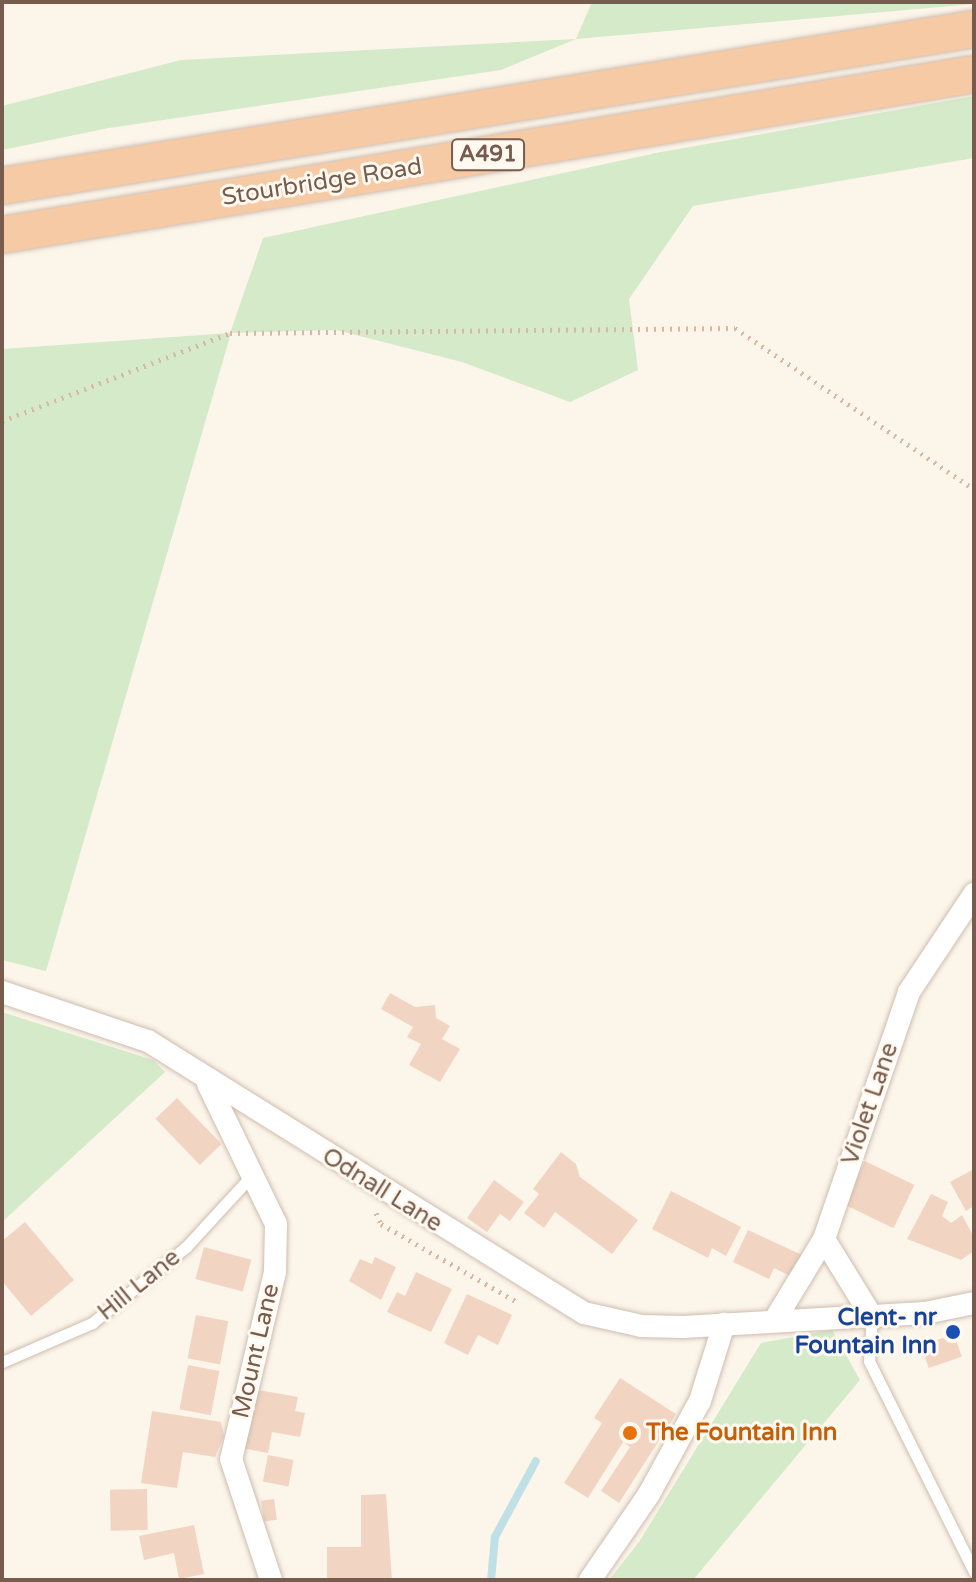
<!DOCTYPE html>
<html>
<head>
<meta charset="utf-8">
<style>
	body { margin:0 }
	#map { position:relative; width:976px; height:1582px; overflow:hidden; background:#fcf5ea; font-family:"Varela Round",sans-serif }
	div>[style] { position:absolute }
	.green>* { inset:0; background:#d5eac8 }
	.stream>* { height:8px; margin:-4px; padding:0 4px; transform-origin:4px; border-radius:4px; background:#bee0e6 }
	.building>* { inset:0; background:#f1d5c2; transform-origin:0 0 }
	.path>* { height:5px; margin-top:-2.5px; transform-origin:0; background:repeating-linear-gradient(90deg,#d6b8a4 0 2px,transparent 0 8px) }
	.roads { filter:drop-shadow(0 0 2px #cebdaf) drop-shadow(0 0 2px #cebdaf) }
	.service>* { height:11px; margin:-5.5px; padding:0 5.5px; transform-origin:5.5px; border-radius:5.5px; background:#fff }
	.minor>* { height:22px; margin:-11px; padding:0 11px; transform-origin:11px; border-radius:11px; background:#fff }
	.trunk>* { height:36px; margin:-18px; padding:0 18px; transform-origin:18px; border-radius:18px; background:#f6caa4 }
	.dots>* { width:22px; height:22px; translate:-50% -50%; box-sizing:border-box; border:4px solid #fff9f0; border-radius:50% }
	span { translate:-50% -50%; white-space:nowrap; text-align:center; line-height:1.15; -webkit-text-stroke:6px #fff9f0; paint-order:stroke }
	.shield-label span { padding:2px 6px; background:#fff9f0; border:2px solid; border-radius:6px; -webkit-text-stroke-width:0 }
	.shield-label { font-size:22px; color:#775c4d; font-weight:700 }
	.street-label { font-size:24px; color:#775c4d }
	.transit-label { font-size:24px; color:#164399; font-weight:700 }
	.right { translate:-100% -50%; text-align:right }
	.food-label { font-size:24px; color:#c56008; font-weight:700 }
	.left { translate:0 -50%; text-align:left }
	.frame { position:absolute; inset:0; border:4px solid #775c4d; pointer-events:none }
</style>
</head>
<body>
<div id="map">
	<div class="green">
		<div style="clip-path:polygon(592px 2px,974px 4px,576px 39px,501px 70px,109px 128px,2px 150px,2px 106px,181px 60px,576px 39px)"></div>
		<div style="clip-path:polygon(974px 96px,974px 158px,693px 206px,629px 299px,638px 370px,570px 402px,462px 362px,336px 330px,231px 333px,46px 971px,2px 960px,2px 349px,230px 333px,263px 238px,656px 153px)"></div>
		<div style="clip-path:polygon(2px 1012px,153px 1060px,165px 1072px,2px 1222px)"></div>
		<div style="clip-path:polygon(832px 1330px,860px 1380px,693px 1580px,609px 1580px,639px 1542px,761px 1343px)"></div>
	</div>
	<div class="stream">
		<div style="left:491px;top:1580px;width:43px;rotate:-84.7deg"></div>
		<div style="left:495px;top:1537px;width:86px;rotate:-61.7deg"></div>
	</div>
	<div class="building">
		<div style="clip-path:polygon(390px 993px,415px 1007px,435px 1005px,436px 1018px,450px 1026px,442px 1039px,460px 1049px,440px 1082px,409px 1065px,421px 1044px,407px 1037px,413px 1027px,381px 1009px)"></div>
		<div style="left:177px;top:1098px;width:64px;height:30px;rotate:46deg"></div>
		<div style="clip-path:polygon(561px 1152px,576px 1164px,580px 1177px,638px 1220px,612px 1254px,555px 1212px,544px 1228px,524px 1213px,539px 1194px,533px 1189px)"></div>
		<div style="left:865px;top:1161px;width:55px;height:48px;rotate:26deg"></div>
		<div style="clip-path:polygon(974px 1169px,974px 1206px,966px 1211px,950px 1182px)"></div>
		<div style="clip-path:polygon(494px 1180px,524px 1202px,510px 1221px,500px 1214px,487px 1232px,467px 1218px)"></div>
		<div style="clip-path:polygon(671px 1191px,741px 1227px,726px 1256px,712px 1248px,708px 1258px,652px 1229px)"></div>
		<div style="clip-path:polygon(931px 1194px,948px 1202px,942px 1216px,951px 1223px,962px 1215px,974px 1237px,974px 1251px,961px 1260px,907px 1239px)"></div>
		<div style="clip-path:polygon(25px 1222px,74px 1280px,31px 1316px,2px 1281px,2px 1241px)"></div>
		<div style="clip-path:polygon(748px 1230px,804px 1256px,794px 1278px,774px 1268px,769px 1279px,733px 1262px)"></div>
		<div style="left:204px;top:1247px;width:49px;height:33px;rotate:15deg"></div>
		<div style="clip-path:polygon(375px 1257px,396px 1267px,381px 1300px,349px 1281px,360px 1259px,372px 1264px)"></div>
		<div style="clip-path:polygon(416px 1272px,452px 1289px,431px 1332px,387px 1312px,397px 1292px,405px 1296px)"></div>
		<div style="clip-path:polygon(467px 1294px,512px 1315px,498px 1345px,478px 1335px,468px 1355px,444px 1343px)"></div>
		<div style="left:196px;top:1315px;width:33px;height:44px;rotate:11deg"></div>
		<div style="left:954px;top:1334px;width:24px;height:35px;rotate:71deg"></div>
		<div style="left:188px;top:1365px;width:32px;height:45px;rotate:11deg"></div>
		<div style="clip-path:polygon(620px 1378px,676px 1414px,619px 1503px,601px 1491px,630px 1447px,623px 1442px,588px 1498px,564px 1483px,602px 1423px,594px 1418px)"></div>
		<div style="clip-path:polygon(252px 1389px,298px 1397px,295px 1411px,305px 1413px,300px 1437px,272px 1432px,268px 1453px,241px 1448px)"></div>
		<div style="clip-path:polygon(152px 1411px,221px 1422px,224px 1436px,215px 1457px,183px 1452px,177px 1488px,141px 1483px)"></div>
		<div style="left:268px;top:1455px;width:26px;height:27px;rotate:11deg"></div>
		<div style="left:147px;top:1489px;width:41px;height:37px;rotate:89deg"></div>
		<div style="clip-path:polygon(386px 1494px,392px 1580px,327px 1578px,327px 1547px,361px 1547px,361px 1495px)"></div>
		<div style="left:274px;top:1499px;width:21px;height:13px;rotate:82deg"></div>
		<div style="clip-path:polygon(194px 1525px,204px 1574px,179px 1579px,174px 1553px,144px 1560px,139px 1536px)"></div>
	</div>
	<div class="path">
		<div style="left:2px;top:421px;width:244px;rotate:-21.1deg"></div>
		<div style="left:230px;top:333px;width:505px;rotate:-0.57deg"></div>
		<div style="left:735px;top:328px;width:288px;rotate:34deg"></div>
		<div style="left:376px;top:1213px;width:12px;rotate:66deg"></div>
		<div style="left:381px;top:1224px;width:157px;rotate:29.8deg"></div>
	</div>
	<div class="roads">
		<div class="service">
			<div style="left:872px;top:1317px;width:44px;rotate:93.9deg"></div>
			<div style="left:869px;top:1361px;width:236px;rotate:63.5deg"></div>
			<div style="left:2px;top:1362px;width:98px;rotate:-23.4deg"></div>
			<div style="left:92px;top:1323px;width:121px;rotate:-39deg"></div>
			<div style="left:186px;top:1247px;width:98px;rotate:-47.5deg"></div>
		</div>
		<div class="minor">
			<div style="left:2px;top:992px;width:154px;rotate:18.6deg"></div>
			<div style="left:148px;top:1041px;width:514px;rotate:31.96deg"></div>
			<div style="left:584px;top:1313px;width:58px;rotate:12.8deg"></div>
			<div style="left:641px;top:1326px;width:42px;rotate:1.4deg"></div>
			<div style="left:683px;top:1327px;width:242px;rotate:-3.3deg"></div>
			<div style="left:925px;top:1313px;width:50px;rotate:-11.5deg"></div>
			<div style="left:208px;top:1084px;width:156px;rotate:64.1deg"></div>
			<div style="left:276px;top:1224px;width:48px;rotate:91.2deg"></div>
			<div style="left:275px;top:1272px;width:192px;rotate:103.2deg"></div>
			<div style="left:231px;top:1459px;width:127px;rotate:71.7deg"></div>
			<div style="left:824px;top:1239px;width:92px;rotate:58.4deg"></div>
			<div style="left:776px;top:1318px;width:92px;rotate:-58.7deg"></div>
			<div style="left:824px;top:1239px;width:261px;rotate:-71deg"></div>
			<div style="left:909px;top:992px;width:118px;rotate:-56.4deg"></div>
			<div style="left:590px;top:1580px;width:104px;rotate:-55.5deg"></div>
			<div style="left:649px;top:1494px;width:106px;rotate:-61.3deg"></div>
			<div style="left:700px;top:1401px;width:81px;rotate:-72.7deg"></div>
		</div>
		<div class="trunk">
			<div style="left:2px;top:186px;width:985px;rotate:-9.18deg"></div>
			<div style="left:2px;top:235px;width:985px;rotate:-9.4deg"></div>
		</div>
	</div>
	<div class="dots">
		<div style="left:953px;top:1332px;background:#1a4fb4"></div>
		<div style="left:630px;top:1433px;background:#e8710a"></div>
	</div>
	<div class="shield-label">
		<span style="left:488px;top:155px">A491</span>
	</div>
	<div class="street-label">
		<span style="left:322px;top:182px;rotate:-9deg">Stourbridge Road</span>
		<span style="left:870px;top:1104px;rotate:-71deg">Violet Lane</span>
		<span style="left:382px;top:1190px;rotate:32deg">Odnall Lane</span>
		<span style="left:139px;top:1285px;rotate:-39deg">Hill Lane</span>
		<span style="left:256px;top:1351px;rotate:-77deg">Mount Lane</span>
	</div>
	<div class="transit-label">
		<span class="right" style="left:937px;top:1332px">Clent- nr<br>Fountain Inn</span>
	</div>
	<div class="food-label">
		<span class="left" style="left:646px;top:1433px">The Fountain Inn</span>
	</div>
	<div class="frame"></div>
</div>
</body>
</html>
